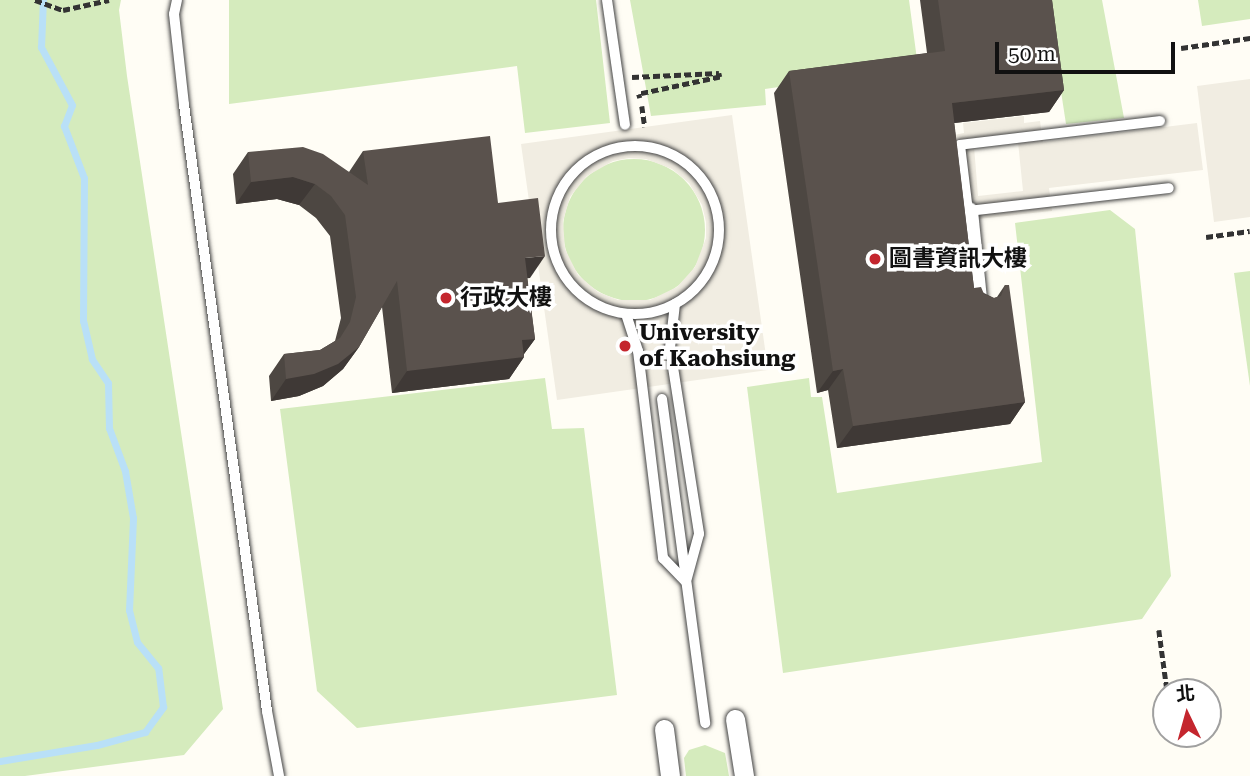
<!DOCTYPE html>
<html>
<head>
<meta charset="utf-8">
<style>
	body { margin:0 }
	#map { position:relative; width:1250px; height:776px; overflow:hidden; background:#fffdf5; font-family:"Roboto Serif","Noto Sans TC",serif }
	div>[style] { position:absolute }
	.green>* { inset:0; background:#d5ebbd }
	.round { border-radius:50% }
	.plaza>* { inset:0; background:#f1ede2 }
	.stream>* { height:7px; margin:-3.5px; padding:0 3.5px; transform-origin:3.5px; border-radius:3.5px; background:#b9e0f7 }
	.path>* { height:4.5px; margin-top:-2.25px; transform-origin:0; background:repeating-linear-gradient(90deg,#333 0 7px,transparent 0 10.5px) }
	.roads { filter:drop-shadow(0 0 2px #444) drop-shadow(0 0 2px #444) }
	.lane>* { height:10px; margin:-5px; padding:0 5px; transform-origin:5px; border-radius:5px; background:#fff }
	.lane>.ring { margin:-5px; padding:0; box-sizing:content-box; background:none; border:10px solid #fff; border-radius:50% }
	.street>* { height:19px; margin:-9.5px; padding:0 9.5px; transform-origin:9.5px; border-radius:9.5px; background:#fff }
	.wall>* { inset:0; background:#4d4742 }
	.shaded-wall>* { inset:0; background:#3f3936 }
	.building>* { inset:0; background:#5a524d }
	.dots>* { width:19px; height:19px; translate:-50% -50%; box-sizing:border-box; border:4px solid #fff; border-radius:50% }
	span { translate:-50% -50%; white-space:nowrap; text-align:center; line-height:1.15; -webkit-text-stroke:7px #fff; paint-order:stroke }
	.poi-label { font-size:23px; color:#111; font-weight:700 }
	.left { translate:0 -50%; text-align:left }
	.north { position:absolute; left:1152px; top:678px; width:70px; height:70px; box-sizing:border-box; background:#fff; border:2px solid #a0a0a0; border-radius:50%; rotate:355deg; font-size:19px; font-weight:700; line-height:28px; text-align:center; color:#111 }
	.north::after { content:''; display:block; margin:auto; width:24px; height:32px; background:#c4262e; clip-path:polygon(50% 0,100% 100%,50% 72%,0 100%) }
	.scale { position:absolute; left:995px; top:42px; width:180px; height:32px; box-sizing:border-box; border:4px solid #111; border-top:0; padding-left:9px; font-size:21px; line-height:24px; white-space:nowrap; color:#111; -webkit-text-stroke:5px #fff; paint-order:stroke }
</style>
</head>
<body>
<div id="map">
	<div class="green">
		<div style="clip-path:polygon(0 0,121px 0,119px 10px,127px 76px,223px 709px,184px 755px,25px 776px,0 776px)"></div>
		<div style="clip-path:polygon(229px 0,596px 0,610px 123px,525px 133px,517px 66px,229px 104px)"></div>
		<div style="clip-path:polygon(630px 0,909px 0,918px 67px,765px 89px,766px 105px,651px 116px)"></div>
		<div style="clip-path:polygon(1047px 0,1102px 0,1124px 118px,1066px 124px)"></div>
		<div style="clip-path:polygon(1198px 0,1250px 0,1250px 19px,1202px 26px)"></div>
		<div class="round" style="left:563px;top:159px;width:142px;height:142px"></div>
		<div style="clip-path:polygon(1110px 210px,1135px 229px,1171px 576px,1142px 619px,783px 673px,747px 387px,809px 378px,811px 397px,822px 397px,837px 493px,1042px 462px,1015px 223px)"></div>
		<div style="clip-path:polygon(1250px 271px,1250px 386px,1234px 273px)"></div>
		<div style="clip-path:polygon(545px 378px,552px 429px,584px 428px,617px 695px,357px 728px,317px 691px,280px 409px)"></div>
		<div style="clip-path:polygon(705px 745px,725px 753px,729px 776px,686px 776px,684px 758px,689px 750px)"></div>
	</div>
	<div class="plaza">
		<div style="clip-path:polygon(1250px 79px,1250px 217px,1214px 222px,1197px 86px)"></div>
		<div style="clip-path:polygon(evenodd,732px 115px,768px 370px,557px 400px,521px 144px,732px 115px,629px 158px,646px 159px,672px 169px,689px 183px,702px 205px,706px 222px,706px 238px,695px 267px,677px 287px,650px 300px,618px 300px,598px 292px,578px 275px,565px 249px,563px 221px,570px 197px,587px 176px,613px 161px,629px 158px)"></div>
		<div style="clip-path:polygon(evenodd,1024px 116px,1024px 123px,1040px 121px,1043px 142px,1197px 123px,1203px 170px,1049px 188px,1052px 211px,959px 221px,949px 136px,964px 133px,963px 123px,1024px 116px,1018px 142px,1023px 191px,978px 196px,974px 146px,1018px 142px)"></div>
	</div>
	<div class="stream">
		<div style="left:0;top:761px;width:98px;rotate:-9.4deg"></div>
		<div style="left:97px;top:745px;width:50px;rotate:-15.2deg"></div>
		<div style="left:145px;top:732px;width:31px;rotate:-54deg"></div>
		<div style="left:163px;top:707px;width:39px;rotate:-97deg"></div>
		<div style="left:158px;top:668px;width:33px;rotate:-129deg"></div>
		<div style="left:137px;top:642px;width:33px;rotate:-104deg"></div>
		<div style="left:129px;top:610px;width:92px;rotate:-87.5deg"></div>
		<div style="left:133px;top:518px;width:48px;rotate:-99.7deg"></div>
		<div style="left:125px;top:471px;width:46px;rotate:-110.4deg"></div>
		<div style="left:109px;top:428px;width:45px;rotate:-91.3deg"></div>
		<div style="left:108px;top:383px;width:29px;rotate:-124deg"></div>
		<div style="left:92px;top:359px;width:39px;rotate:-103deg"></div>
		<div style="left:83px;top:321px;width:143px;rotate:-89.6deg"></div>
		<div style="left:84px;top:178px;width:56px;rotate:-111deg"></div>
		<div style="left:64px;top:126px;width:22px;rotate:-69deg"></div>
		<div style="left:72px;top:105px;width:66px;rotate:-118.1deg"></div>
		<div style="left:41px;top:47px;width:47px;rotate:-87.6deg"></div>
	</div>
	<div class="path">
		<div style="left:35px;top:0;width:30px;rotate:20deg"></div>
		<div style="left:63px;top:10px;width:47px;rotate:-12.3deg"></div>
		<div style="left:1181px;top:48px;width:70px;rotate:-8.2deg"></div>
		<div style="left:632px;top:77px;width:87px;rotate:-2.6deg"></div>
		<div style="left:719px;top:73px;width:4px;rotate:76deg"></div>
		<div style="left:720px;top:77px;width:83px;rotate:168.1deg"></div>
		<div style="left:639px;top:94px;width:4px;rotate:76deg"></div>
		<div style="left:642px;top:106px;width:21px;rotate:82deg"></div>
		<div style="left:1206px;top:237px;width:44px;rotate:-7.8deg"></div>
		<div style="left:1159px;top:630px;width:60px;rotate:82.3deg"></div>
	</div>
	<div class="roads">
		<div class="lane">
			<div style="left:177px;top:0;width:14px;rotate:102deg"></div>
			<div style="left:174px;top:14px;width:92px;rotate:83.7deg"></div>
			<div style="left:184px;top:105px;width:612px;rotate:82.2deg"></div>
			<div style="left:267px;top:711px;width:66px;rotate:79.5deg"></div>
			<div style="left:607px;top:0;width:126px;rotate:81.8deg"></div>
			<div style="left:1160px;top:121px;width:201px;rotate:173.2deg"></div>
			<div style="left:960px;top:145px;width:66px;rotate:83.1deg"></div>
			<div style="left:968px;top:211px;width:202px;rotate:-6.5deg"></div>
			<div class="ring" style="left:551px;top:146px;width:158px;height:158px"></div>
			<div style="left:675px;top:304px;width:44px;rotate:96.5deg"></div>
			<div style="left:670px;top:348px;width:188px;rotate:81.1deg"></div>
			<div style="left:699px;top:534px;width:46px;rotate:105.3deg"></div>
			<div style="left:626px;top:314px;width:39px;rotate:72deg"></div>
			<div style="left:638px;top:351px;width:209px;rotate:83.1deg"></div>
			<div style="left:663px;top:558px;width:32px;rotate:46deg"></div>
			<div style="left:662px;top:399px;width:327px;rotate:82.4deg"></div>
		</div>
		<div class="street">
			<div style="left:968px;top:211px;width:98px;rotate:84.1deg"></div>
			<div style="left:735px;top:719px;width:58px;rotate:81deg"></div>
			<div style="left:664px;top:729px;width:47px;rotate:82.7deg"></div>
		</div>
	</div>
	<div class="wall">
		<div style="clip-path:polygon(920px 0,1052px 0,1064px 90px,1049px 112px,954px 123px,974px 288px,994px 298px,997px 297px,1005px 285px,1025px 402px,1010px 424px,837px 448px,828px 390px,817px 393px,774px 93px,789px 71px,927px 53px)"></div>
		<div style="clip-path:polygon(363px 151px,498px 203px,530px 278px,527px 278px,535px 339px,524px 354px,524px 357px,509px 379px,392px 393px,382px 307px,359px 347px,343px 369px,323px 386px,299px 396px,271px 401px,269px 376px,284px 354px,320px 350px,335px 341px,341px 318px,330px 236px,316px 218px,299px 205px,277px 199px,236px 204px,233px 174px,248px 152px,349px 172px)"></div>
	</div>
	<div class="shaded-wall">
		<div style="clip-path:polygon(1064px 90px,1049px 112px,937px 125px,952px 103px)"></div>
		<div style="clip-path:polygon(293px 177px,315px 184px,299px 205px,277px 199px,236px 204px,251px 182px)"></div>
		<div style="clip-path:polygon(545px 256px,530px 278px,510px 280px,525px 258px)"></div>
		<div style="clip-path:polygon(535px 339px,521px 358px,524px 357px,509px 379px,392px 393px,407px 371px,522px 340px)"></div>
		<div style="clip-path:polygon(359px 347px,343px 369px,323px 386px,299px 396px,271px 401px,286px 379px)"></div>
		<div style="clip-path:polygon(843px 369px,828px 390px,817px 393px,833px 371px)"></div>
		<div style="clip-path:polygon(1025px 402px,1010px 424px,837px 448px,853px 426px)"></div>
	</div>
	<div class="building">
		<div style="clip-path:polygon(938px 0,1052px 0,1064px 90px,952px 103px,974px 288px,981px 287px,984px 294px,994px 298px,1001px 296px,1005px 285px,1009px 285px,1025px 402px,853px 426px,843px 369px,833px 371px,789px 71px,945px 51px)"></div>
		<div style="clip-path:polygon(490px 136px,498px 203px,538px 198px,545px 256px,525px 258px,535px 339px,522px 340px,524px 357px,407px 371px,397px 281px,359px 347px,338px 364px,314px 374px,286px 379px,284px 354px,320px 350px,340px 338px,350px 322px,356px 297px,345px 215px,331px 196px,315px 184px,293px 177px,251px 182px,248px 152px,303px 147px,323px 154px,368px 185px,363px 151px)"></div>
	</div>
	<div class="dots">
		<div style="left:875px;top:259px;background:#c4262e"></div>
		<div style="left:446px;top:298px;background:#c4262e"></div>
		<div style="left:625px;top:346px;background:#c4262e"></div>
	</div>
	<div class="poi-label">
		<span class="left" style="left:889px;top:259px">圖書資訊大樓</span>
		<span class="left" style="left:460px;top:298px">行政大樓</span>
		<span class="left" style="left:639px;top:346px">University<br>of Kaohsiung</span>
	</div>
	<div class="north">北</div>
	<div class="scale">50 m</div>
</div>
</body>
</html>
